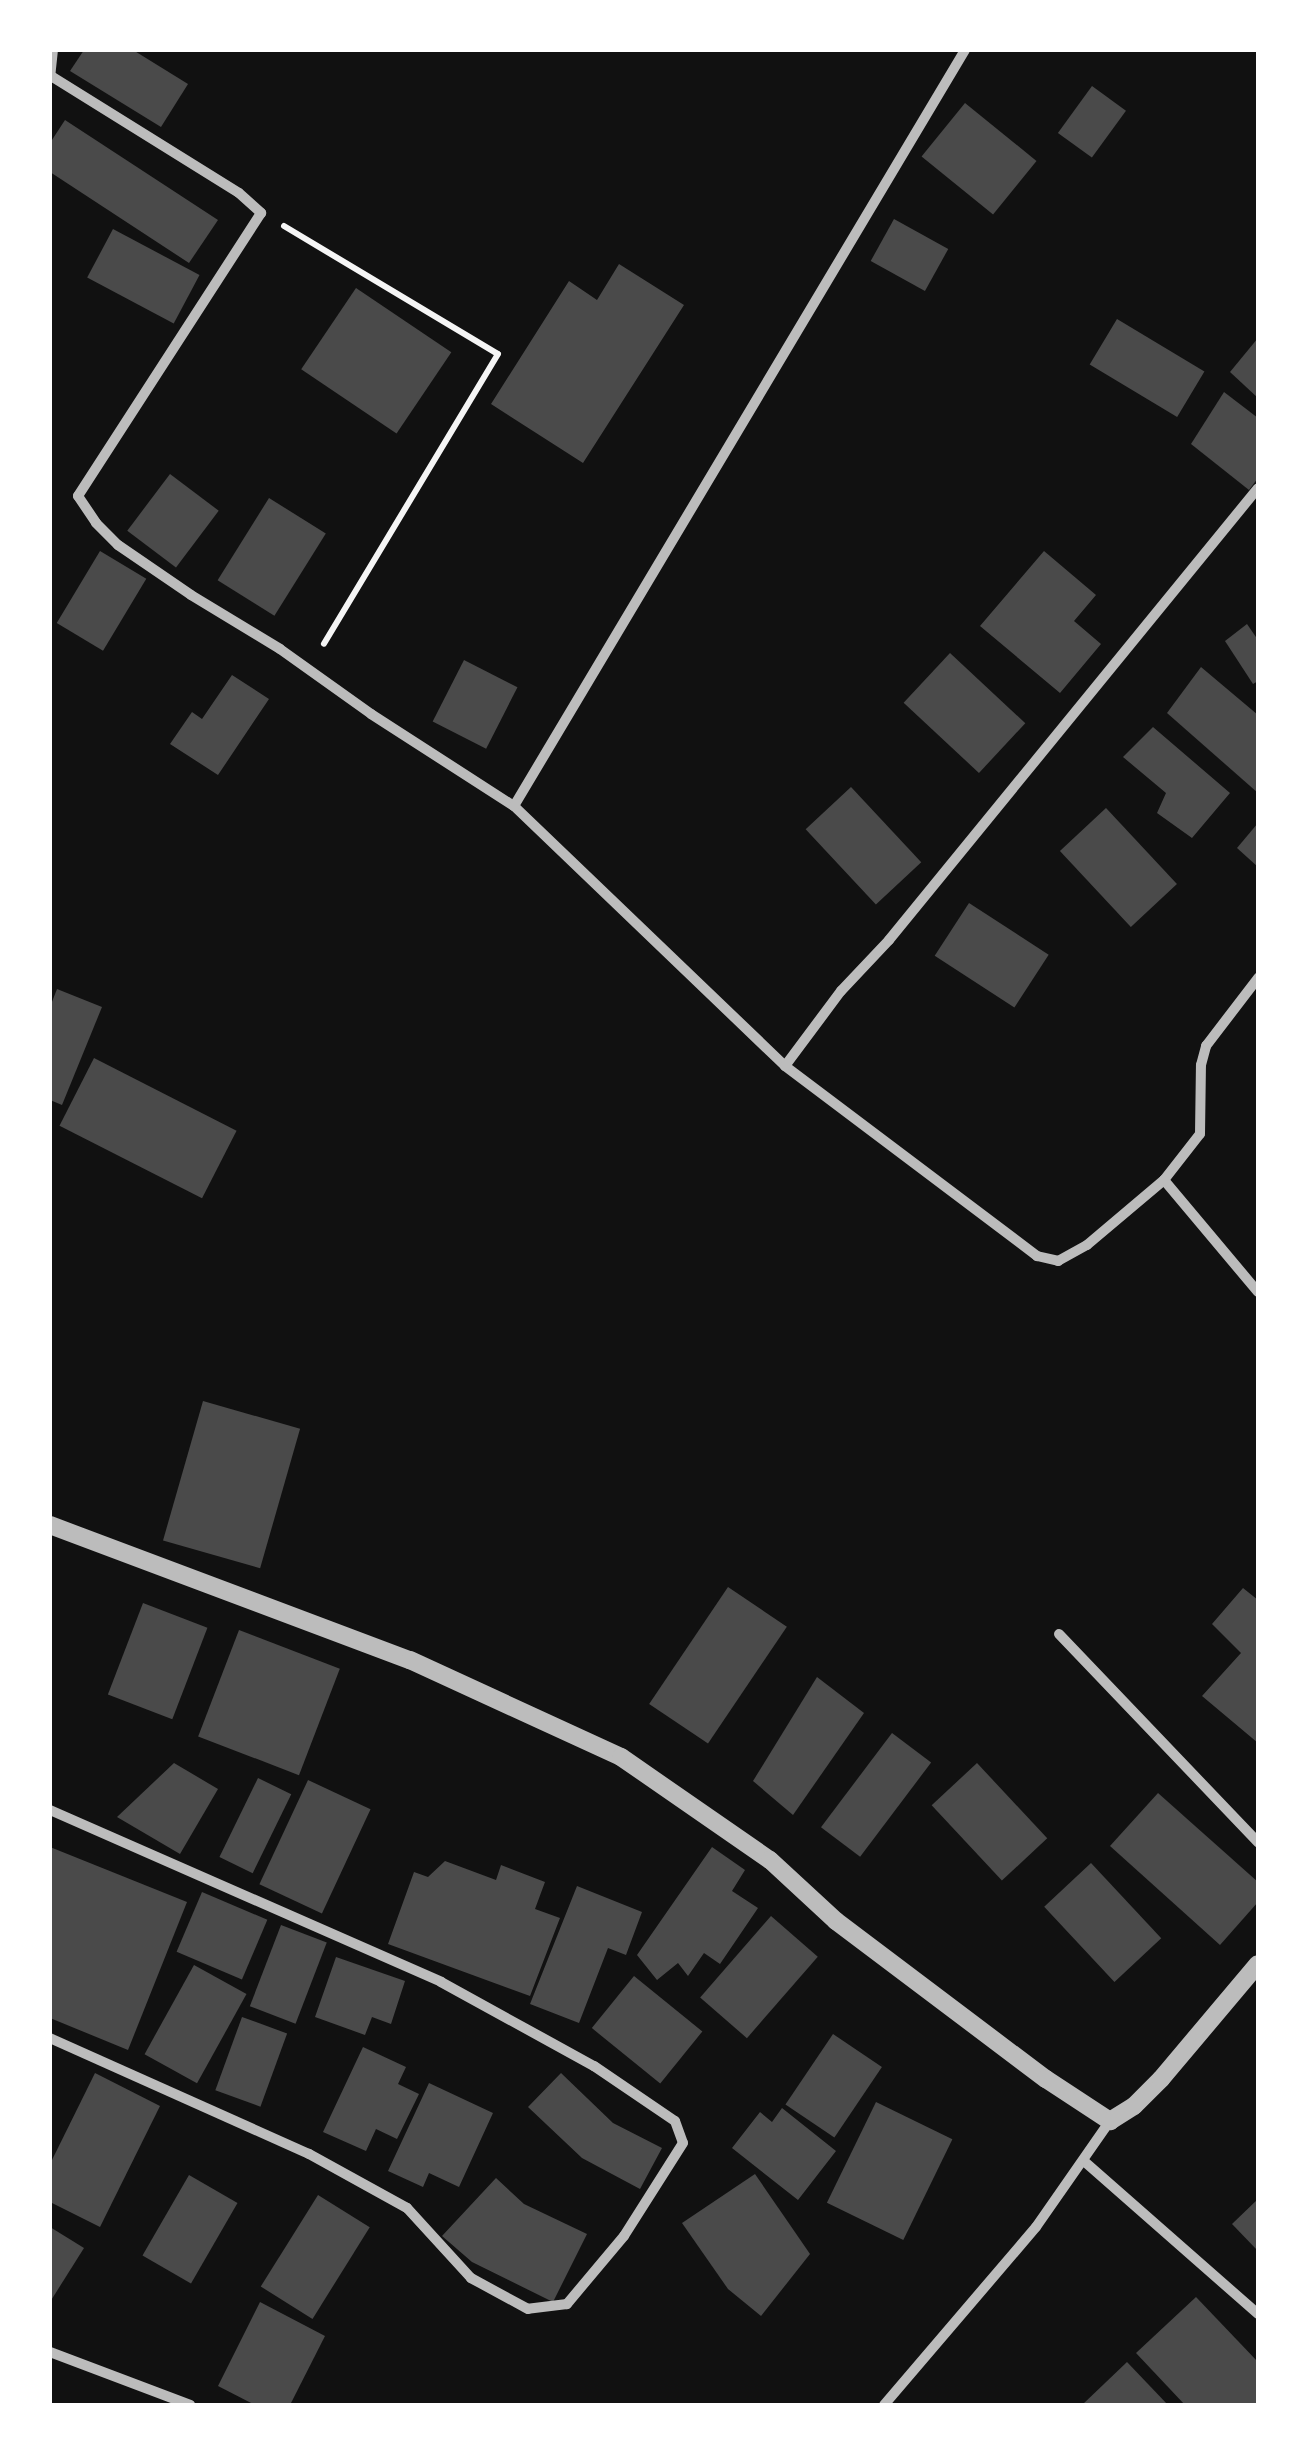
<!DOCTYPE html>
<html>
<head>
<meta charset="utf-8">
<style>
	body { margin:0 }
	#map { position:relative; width:1308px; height:2455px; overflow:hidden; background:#111; font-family:"Roboto Serif",serif }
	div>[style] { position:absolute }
	.building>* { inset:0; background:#4a4a4a; transform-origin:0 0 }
	.path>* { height:6px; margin:-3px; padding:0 3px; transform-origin:3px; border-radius:3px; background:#f5f5f5 }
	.minor>* { height:10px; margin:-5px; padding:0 5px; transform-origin:5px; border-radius:5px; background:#bcbcbc }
	.tertiary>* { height:18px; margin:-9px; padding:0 9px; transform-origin:9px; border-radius:9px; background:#bcbcbc }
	span { translate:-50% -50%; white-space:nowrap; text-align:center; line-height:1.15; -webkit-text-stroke:9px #fff; paint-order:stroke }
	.frame { position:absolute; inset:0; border:52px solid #fff; pointer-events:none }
</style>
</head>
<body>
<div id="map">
	<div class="building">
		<div style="clip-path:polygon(84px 50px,133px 50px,188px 84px,161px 127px,70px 71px)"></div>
		<div style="left:1092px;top:86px;width:42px;height:58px;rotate:36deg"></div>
		<div style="left:965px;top:103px;width:92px;height:69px;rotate:39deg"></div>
		<div style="clip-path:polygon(65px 120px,218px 220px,189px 263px,50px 172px,50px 143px)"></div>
		<div style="left:894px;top:219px;width:62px;height:48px;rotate:29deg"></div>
		<div style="left:113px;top:229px;width:98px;height:55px;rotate:28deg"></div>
		<div style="clip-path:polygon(619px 264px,684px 305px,583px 463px,491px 404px,569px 281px,597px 300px)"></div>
		<div style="left:356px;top:288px;width:115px;height:98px;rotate:34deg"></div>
		<div style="left:1117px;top:319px;width:102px;height:53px;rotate:31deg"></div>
		<div style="clip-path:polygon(1258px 338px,1258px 398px,1230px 372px)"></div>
		<div style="clip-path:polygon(1224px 392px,1258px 418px,1258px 478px,1249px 490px,1191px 444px)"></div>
		<div style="left:170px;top:474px;width:61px;height:71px;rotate:37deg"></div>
		<div style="left:269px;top:498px;width:67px;height:97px;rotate:32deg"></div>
		<div style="left:100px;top:551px;width:54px;height:84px;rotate:31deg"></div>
		<div style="clip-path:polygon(1044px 551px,1096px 595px,1074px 621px,1101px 644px,1060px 693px,980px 626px)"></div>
		<div style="clip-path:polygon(1247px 624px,1258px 640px,1258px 681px,1253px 684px,1225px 641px)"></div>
		<div style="left:950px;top:653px;width:103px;height:68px;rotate:43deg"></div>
		<div style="left:464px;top:660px;width:60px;height:69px;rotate:27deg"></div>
		<div style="clip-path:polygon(1201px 667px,1258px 715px,1258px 793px,1167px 713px)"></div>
		<div style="clip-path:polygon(232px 675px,269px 699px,218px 775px,170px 744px,192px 712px,202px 719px)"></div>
		<div style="clip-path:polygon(1153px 727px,1230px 793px,1192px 838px,1157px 813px,1166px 793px,1123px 757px)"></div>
		<div style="left:851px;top:787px;width:103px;height:62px;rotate:47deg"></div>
		<div style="left:1106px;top:808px;width:104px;height:63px;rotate:47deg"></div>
		<div style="clip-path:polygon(1258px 823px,1258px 867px,1237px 848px)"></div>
		<div style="left:969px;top:903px;width:95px;height:63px;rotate:33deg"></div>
		<div style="clip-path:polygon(57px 989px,102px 1007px,62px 1105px,50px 1100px,50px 1007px)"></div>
		<div style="left:94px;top:1058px;width:160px;height:76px;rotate:27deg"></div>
		<div style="left:203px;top:1401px;width:101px;height:145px;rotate:16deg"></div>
		<div style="left:728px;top:1587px;width:71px;height:141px;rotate:34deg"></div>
		<div style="clip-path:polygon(1243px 1588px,1258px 1600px,1258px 1743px,1202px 1696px,1241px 1653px,1212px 1624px)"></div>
		<div style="left:143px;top:1603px;width:69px;height:98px;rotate:21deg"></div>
		<div style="left:239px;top:1630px;width:108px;height:114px;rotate:21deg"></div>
		<div style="clip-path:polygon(817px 1677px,864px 1713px,793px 1815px,753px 1781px)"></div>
		<div style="left:892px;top:1733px;width:49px;height:118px;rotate:37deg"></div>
		<div style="clip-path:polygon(174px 1763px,218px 1789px,180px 1854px,117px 1817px)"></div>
		<div style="left:977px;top:1763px;width:103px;height:62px;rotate:47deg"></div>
		<div style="left:258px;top:1778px;width:37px;height:88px;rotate:26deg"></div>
		<div style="left:308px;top:1780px;width:69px;height:115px;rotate:25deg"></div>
		<div style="clip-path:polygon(1158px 1793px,1258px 1882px,1258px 1902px,1220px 1945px,1110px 1846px)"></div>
		<div style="clip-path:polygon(50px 1847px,187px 1902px,128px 2050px,50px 2018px)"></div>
		<div style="clip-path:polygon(712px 1847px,745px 1870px,732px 1891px,758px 1908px,720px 1964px,704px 1953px,688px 1976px,678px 1963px,657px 1980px,637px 1955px)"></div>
		<div style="clip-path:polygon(445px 1861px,496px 1880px,501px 1865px,545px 1882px,535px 1909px,560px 1918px,530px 1996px,388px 1944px,414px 1872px,428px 1877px)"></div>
		<div style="left:1091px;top:1863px;width:103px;height:64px;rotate:47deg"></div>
		<div style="clip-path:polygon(577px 1886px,642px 1912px,626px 1955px,608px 1948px,579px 2023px,530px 2004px)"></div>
		<div style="left:202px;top:1892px;width:71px;height:65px;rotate:23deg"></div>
		<div style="left:771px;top:1916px;width:62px;height:108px;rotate:41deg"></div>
		<div style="left:281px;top:1925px;width:49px;height:87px;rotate:21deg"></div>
		<div style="clip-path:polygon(336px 1957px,405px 1981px,391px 2024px,372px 2017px,365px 2035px,315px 2017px)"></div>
		<div style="left:194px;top:1965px;width:60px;height:102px;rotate:29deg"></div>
		<div style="left:634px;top:1976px;width:88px;height:67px;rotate:39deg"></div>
		<div style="left:242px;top:2017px;width:48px;height:78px;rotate:20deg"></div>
		<div style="left:833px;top:2034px;width:59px;height:85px;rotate:34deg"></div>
		<div style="clip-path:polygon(363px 2047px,406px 2067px,398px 2084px,419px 2094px,397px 2139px,376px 2129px,366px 2151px,323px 2132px)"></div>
		<div style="clip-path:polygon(95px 2073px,160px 2106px,100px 2227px,50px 2202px,50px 2164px)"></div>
		<div style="clip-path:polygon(561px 2073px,613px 2123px,662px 2148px,640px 2189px,582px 2158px,528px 2107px)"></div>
		<div style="clip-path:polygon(429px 2083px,493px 2113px,459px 2187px,429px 2173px,423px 2187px,388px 2171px)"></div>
		<div style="left:876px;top:2102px;width:85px;height:112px;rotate:26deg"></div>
		<div style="clip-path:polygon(782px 2108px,836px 2151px,798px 2200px,732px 2148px,760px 2112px,772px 2122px)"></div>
		<div style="clip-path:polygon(755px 2174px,810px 2254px,761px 2316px,728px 2289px,682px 2223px)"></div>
		<div style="left:189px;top:2175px;width:56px;height:93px;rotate:30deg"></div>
		<div style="clip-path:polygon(496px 2178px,524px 2204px,587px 2234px,553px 2302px,472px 2262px,442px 2236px)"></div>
		<div style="left:318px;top:2195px;width:61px;height:108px;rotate:32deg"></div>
		<div style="clip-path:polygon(1258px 2199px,1258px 2251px,1232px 2224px)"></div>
		<div style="clip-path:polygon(50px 2227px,84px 2248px,50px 2302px)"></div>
		<div style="clip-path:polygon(1196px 2297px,1258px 2362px,1258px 2405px,1185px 2405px,1136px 2353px)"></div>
		<div style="clip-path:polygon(260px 2302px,325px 2336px,290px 2405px,255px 2405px,218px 2386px)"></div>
		<div style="clip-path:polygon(1127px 2362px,1168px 2405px,1082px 2405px)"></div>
	</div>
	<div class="path">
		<div style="left:284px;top:226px;width:249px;rotate:30.9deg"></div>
		<div style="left:498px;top:354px;width:338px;rotate:121deg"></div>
	</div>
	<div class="minor">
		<div style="left:51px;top:76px;width:221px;rotate:31.9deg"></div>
		<div style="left:239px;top:193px;width:30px;rotate:42deg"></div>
		<div style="left:261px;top:213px;width:337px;rotate:122.9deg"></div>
		<div style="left:78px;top:496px;width:32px;rotate:56deg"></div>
		<div style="left:96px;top:523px;width:31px;rotate:45deg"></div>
		<div style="left:118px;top:545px;width:88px;rotate:34.4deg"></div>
		<div style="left:191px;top:595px;width:104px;rotate:31.2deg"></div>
		<div style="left:280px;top:649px;width:112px;rotate:35.5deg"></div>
		<div style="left:371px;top:714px;width:170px;rotate:32.8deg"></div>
		<div style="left:514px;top:806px;width:376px;rotate:43.8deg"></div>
		<div style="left:785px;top:1066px;width:316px;rotate:37deg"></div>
		<div style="left:1037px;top:1256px;width:22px;rotate:13deg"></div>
		<div style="left:1058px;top:1261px;width:33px;rotate:-29deg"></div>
		<div style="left:1087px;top:1245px;width:101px;rotate:-40.2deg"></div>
		<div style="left:1164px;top:1180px;width:58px;rotate:-52deg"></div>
		<div style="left:1200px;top:1134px;width:69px;rotate:-89.2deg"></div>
		<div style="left:1201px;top:1065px;width:20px;rotate:-75deg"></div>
		<div style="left:1206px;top:1046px;width:86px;rotate:-52.6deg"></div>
		<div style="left:50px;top:78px;width:28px;rotate:-84deg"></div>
		<div style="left:514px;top:806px;width:880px;rotate:-59.18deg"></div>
		<div style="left:785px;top:1066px;width:94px;rotate:-53.3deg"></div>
		<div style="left:841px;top:991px;width:70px;rotate:-46.7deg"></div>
		<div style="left:889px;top:940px;width:583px;rotate:-50.77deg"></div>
		<div style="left:1164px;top:1180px;width:146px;rotate:50deg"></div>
		<div style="left:1059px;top:1634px;width:288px;rotate:46.3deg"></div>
		<div style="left:50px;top:1810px;width:427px;rotate:23.7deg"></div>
		<div style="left:441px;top:1982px;width:175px;rotate:28.8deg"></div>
		<div style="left:594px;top:2066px;width:98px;rotate:34.2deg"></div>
		<div style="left:675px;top:2121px;width:23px;rotate:70deg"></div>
		<div style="left:683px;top:2143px;width:110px;rotate:122.4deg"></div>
		<div style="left:624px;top:2236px;width:89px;rotate:130deg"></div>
		<div style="left:567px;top:2304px;width:39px;rotate:173deg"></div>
		<div style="left:528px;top:2309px;width:65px;rotate:-151.5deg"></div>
		<div style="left:471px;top:2278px;width:95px;rotate:-132.4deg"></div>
		<div style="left:407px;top:2208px;width:112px;rotate:-151.1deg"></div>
		<div style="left:309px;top:2154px;width:284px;rotate:-155.9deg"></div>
		<div style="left:1085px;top:2162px;width:230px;rotate:41.3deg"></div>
		<div style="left:50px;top:2352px;width:150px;rotate:20.7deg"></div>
		<div style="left:884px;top:2405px;width:234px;rotate:-49.5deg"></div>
		<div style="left:1036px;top:2227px;width:129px;rotate:-55.1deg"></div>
	</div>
	<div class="tertiary">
		<div style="left:50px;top:1525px;width:384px;rotate:20.6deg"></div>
		<div style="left:410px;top:1660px;width:232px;rotate:24.7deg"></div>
		<div style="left:621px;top:1757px;width:181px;rotate:34.7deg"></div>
		<div style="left:770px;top:1860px;width:90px;rotate:42.7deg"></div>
		<div style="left:836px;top:1921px;width:263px;rotate:37deg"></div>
		<div style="left:1046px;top:2079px;width:77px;rotate:33.3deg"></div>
		<div style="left:1110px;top:2121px;width:28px;rotate:-32deg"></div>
		<div style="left:1134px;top:2106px;width:38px;rotate:-45deg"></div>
		<div style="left:1161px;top:2079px;width:150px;rotate:-49.9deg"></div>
	</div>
	<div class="frame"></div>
</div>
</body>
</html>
